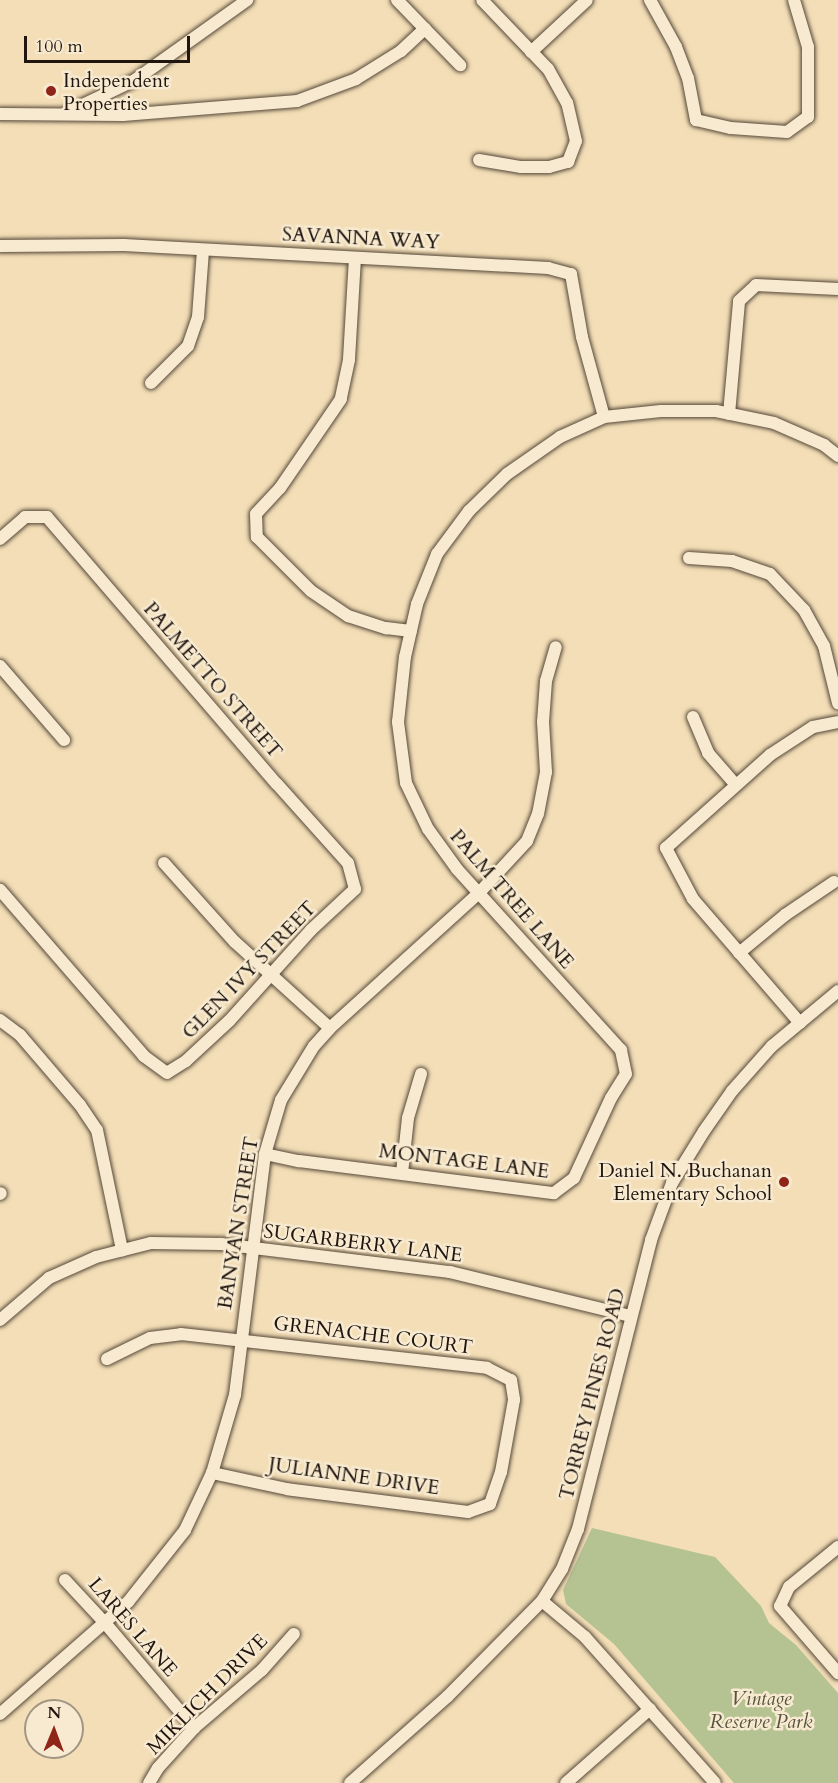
<!DOCTYPE html>
<html>
<head>
<meta charset="utf-8">
<style>
	body { margin:0 }
	#map { position:relative; width:838px; height:1783px; overflow:hidden; background:#f3deb7; font-family:Cardo,serif }
	div>[style] { position:absolute }
	.green>* { inset:0; background:#b5c292 }
	.roads { filter:drop-shadow(0 0 2px #564839) drop-shadow(0 0 2px #564839) }
	.minor>* { height:12px; margin:-6px; padding:0 6px; transform-origin:6px; border-radius:6px; background:#f7ead0 }
	.dots>* { width:16px; height:16px; translate:-50% -50%; box-sizing:border-box; border:3px solid #f7ead0; border-radius:50% }
	span { translate:-50% -50%; white-space:nowrap; text-align:center; line-height:1.15; -webkit-text-stroke:5px #f7ead0; paint-order:stroke }
	.poi-label { font-size:20px; color:#21160f }
	.left { translate:0 -50%; text-align:left }
	.right { translate:-100% -50%; text-align:right }
	.street-label { font-size:20px; color:#21160f }
	.park-label { font-size:20px; color:#55523d; font-style:italic }
	.north { position:absolute; left:24px; top:1699px; width:60px; height:60px; box-sizing:border-box; background:#f7ead0; border:2px solid #a19583; border-radius:50%; rotate:1deg; font-size:16px; font-weight:700; line-height:24px; text-align:center; color:#21160f }
	.north::after { content:''; display:block; margin:auto; width:21px; height:27px; background:#8f2418; clip-path:polygon(50% 0,100% 100%,50% 72%,0 100%) }
	.scale { position:absolute; left:24px; top:36px; width:166px; height:27px; box-sizing:border-box; border:3px solid #21160f; border-top:0; padding-left:8px; font-size:18px; line-height:21px; white-space:nowrap; color:#21160f; -webkit-text-stroke:4px #f7ead0; paint-order:stroke }
</style>
</head>
<body>
<div id="map">
	<div class="green">
		<div style="clip-path:polygon(592px 1528px,715px 1557px,761px 1606px,769px 1623px,796px 1645px,838px 1693px,838px 1783px,734px 1783px,614px 1644px,566px 1604px,563px 1590px)"></div>
	</div>
	<div class="roads">
		<div class="minor">
			<div style="left:397px;top:0;width:91px;rotate:45.9deg"></div>
			<div style="left:650px;top:0;width:54px;rotate:61deg"></div>
			<div style="left:676px;top:47px;width:33px;rotate:69deg"></div>
			<div style="left:688px;top:78px;width:43px;rotate:79.2deg"></div>
			<div style="left:696px;top:120px;width:36px;rotate:13deg"></div>
			<div style="left:731px;top:128px;width:56px;rotate:4.1deg"></div>
			<div style="left:787px;top:132px;width:26px;rotate:-36deg"></div>
			<div style="left:808px;top:117px;width:70px;rotate:-90deg"></div>
			<div style="left:808px;top:47px;width:49px;rotate:-106.6deg"></div>
			<div style="left:531px;top:52px;width:76px;rotate:-42.9deg"></div>
			<div style="left:68px;top:112px;width:74px;rotate:-25.5deg"></div>
			<div style="left:135px;top:80px;width:138px;rotate:-35.5deg"></div>
			<div style="left:0;top:114px;width:123px;rotate:0.5deg"></div>
			<div style="left:123px;top:115px;width:175px;rotate:-4.6deg"></div>
			<div style="left:297px;top:101px;width:63px;rotate:-20.4deg"></div>
			<div style="left:356px;top:79px;width:53px;rotate:-31.9deg"></div>
			<div style="left:401px;top:51px;width:33px;rotate:-43deg"></div>
			<div style="left:479px;top:160px;width:43px;rotate:9.5deg"></div>
			<div style="left:521px;top:167px;width:28px"></div>
			<div style="left:549px;top:167px;width:20px;rotate:-15deg"></div>
			<div style="left:568px;top:162px;width:22px;rotate:-69deg"></div>
			<div style="left:576px;top:141px;width:39px;rotate:-103deg"></div>
			<div style="left:567px;top:103px;width:39px;rotate:-119deg"></div>
			<div style="left:548px;top:69px;width:95px;rotate:-133.7deg"></div>
			<div style="left:0;top:246px;width:124px;rotate:-0.5deg"></div>
			<div style="left:124px;top:245px;width:425px;rotate:3.1deg"></div>
			<div style="left:548px;top:268px;width:24px;rotate:15deg"></div>
			<div style="left:571px;top:274px;width:64px;rotate:80.1deg"></div>
			<div style="left:582px;top:337px;width:83px;rotate:74.6deg"></div>
			<div style="left:355px;top:258px;width:102px;rotate:93.4deg"></div>
			<div style="left:349px;top:360px;width:40px;rotate:102deg"></div>
			<div style="left:341px;top:399px;width:108px;rotate:124.4deg"></div>
			<div style="left:280px;top:488px;width:35px;rotate:133deg"></div>
			<div style="left:256px;top:514px;width:23px;rotate:88deg"></div>
			<div style="left:257px;top:537px;width:76px;rotate:45deg"></div>
			<div style="left:311px;top:591px;width:45px;rotate:34deg"></div>
			<div style="left:348px;top:616px;width:40px;rotate:18deg"></div>
			<div style="left:386px;top:628px;width:25px;rotate:7deg"></div>
			<div style="left:151px;top:383px;width:52px;rotate:-45deg"></div>
			<div style="left:188px;top:346px;width:31px;rotate:-71deg"></div>
			<div style="left:198px;top:317px;width:67px;rotate:-85.7deg"></div>
			<div style="left:729px;top:414px;width:113px;rotate:-84.9deg"></div>
			<div style="left:739px;top:301px;width:23px;rotate:-43deg"></div>
			<div style="left:756px;top:285px;width:82px;rotate:2.8deg"></div>
			<div style="left:0;top:539px;width:33px;rotate:-41deg"></div>
			<div style="left:25px;top:517px;width:22px"></div>
			<div style="left:47px;top:517px;width:352px;rotate:49.3deg"></div>
			<div style="left:277px;top:784px;width:106px;rotate:48.1deg"></div>
			<div style="left:348px;top:863px;width:27px;rotate:75deg"></div>
			<div style="left:355px;top:889px;width:60px;rotate:137deg"></div>
			<div style="left:311px;top:930px;width:122px;rotate:132deg"></div>
			<div style="left:229px;top:1021px;width:59px;rotate:137.1deg"></div>
			<div style="left:186px;top:1061px;width:22px;rotate:148deg"></div>
			<div style="left:167px;top:1073px;width:29px;rotate:-144deg"></div>
			<div style="left:144px;top:1056px;width:220px;rotate:-130.9deg"></div>
			<div style="left:689px;top:558px;width:43px;rotate:4deg"></div>
			<div style="left:732px;top:561px;width:40px;rotate:18.9deg"></div>
			<div style="left:770px;top:574px;width:50px;rotate:46.6deg"></div>
			<div style="left:804px;top:610px;width:41px;rotate:60.9deg"></div>
			<div style="left:824px;top:646px;width:59px;rotate:76.2deg"></div>
			<div style="left:0;top:666px;width:98px;rotate:49.1deg"></div>
			<div style="left:693px;top:717px;width:39px;rotate:67deg"></div>
			<div style="left:708px;top:753px;width:41px;rotate:48.9deg"></div>
			<div style="left:164px;top:863px;width:106px;rotate:48.1deg"></div>
			<div style="left:235px;top:942px;width:128px;rotate:42.2deg"></div>
			<div style="left:739px;top:953px;width:60px;rotate:-39.6deg"></div>
			<div style="left:785px;top:915px;width:59px;rotate:-34deg"></div>
			<div style="left:0;top:1020px;width:25px;rotate:37deg"></div>
			<div style="left:20px;top:1035px;width:92px;rotate:49.4deg"></div>
			<div style="left:80px;top:1105px;width:30px;rotate:56deg"></div>
			<div style="left:97px;top:1130px;width:123px;rotate:78.2deg"></div>
			<div style="left:800px;top:1023px;width:164px;rotate:-130.8deg"></div>
			<div style="left:693px;top:899px;width:58px;rotate:-117.9deg"></div>
			<div style="left:666px;top:848px;width:140px;rotate:-41.8deg"></div>
			<div style="left:770px;top:755px;width:51px;rotate:-33.1deg"></div>
			<div style="left:813px;top:727px;width:25px;rotate:-11deg"></div>
			<div style="left:265px;top:1154px;width:35px;rotate:12deg"></div>
			<div style="left:299px;top:1161px;width:257px;rotate:7.2deg"></div>
			<div style="left:554px;top:1193px;width:25px;rotate:-37deg"></div>
			<div style="left:574px;top:1178px;width:88px;rotate:-65.2deg"></div>
			<div style="left:611px;top:1098px;width:28px;rotate:-58deg"></div>
			<div style="left:626px;top:1074px;width:25px;rotate:-102deg"></div>
			<div style="left:621px;top:1050px;width:244px;rotate:-132.2deg"></div>
			<div style="left:457px;top:869px;width:49px;rotate:-125.9deg"></div>
			<div style="left:428px;top:829px;width:51px;rotate:-115.6deg"></div>
			<div style="left:406px;top:783px;width:62px;rotate:-97.5deg"></div>
			<div style="left:398px;top:722px;width:65px;rotate:-83.9deg"></div>
			<div style="left:405px;top:657px;width:54px;rotate:-77.2deg"></div>
			<div style="left:417px;top:604px;width:54px;rotate:-68.2deg"></div>
			<div style="left:437px;top:554px;width:54px;rotate:-53.3deg"></div>
			<div style="left:469px;top:511px;width:53px;rotate:-44.2deg"></div>
			<div style="left:507px;top:474px;width:65px;rotate:-34.9deg"></div>
			<div style="left:560px;top:437px;width:48px;rotate:-24.4deg"></div>
			<div style="left:604px;top:417px;width:57px;rotate:-6deg"></div>
			<div style="left:661px;top:411px;width:55px"></div>
			<div style="left:716px;top:411px;width:59px;rotate:11.7deg"></div>
			<div style="left:774px;top:423px;width:55px;rotate:23.7deg"></div>
			<div style="left:824px;top:445px;width:18px;rotate:38deg"></div>
			<div style="left:402px;top:1173px;width:55px;rotate:-83.8deg"></div>
			<div style="left:408px;top:1118px;width:46px;rotate:-73.5deg"></div>
			<div style="left:0;top:1194px;width:1px;rotate:-45deg"></div>
			<div style="left:0;top:1320px;width:65px;rotate:-40.6deg"></div>
			<div style="left:49px;top:1278px;width:51px;rotate:-24.1deg"></div>
			<div style="left:96px;top:1257px;width:57px;rotate:-14.3deg"></div>
			<div style="left:151px;top:1243px;width:70px;rotate:0.8deg"></div>
			<div style="left:221px;top:1244px;width:231px;rotate:7deg"></div>
			<div style="left:450px;top:1272px;width:185px;rotate:13.7deg"></div>
			<div style="left:107px;top:1359px;width:48px;rotate:-26deg"></div>
			<div style="left:150px;top:1338px;width:31px;rotate:-7deg"></div>
			<div style="left:181px;top:1334px;width:308px;rotate:6.3deg"></div>
			<div style="left:487px;top:1368px;width:27px;rotate:27deg"></div>
			<div style="left:511px;top:1380px;width:20px;rotate:81deg"></div>
			<div style="left:514px;top:1400px;width:73px;rotate:100.2deg"></div>
			<div style="left:501px;top:1472px;width:34px;rotate:109deg"></div>
			<div style="left:490px;top:1504px;width:23px;rotate:160deg"></div>
			<div style="left:468px;top:1512px;width:182px;rotate:-172.8deg"></div>
			<div style="left:287px;top:1489px;width:77px;rotate:-168deg"></div>
			<div style="left:838px;top:1547px;width:63px;rotate:140.8deg"></div>
			<div style="left:789px;top:1587px;width:21px;rotate:115deg"></div>
			<div style="left:780px;top:1606px;width:89px;rotate:49.1deg"></div>
			<div style="left:65px;top:1580px;width:59px;rotate:47.1deg"></div>
			<div style="left:105px;top:1623px;width:138px;rotate:49.7deg"></div>
			<div style="left:542px;top:1601px;width:56px;rotate:39.9deg"></div>
			<div style="left:585px;top:1637px;width:195px;rotate:48.3deg"></div>
			<div style="left:0;top:1714px;width:170px;rotate:-41.2deg"></div>
			<div style="left:128px;top:1602px;width:92px;rotate:-51.6deg"></div>
			<div style="left:185px;top:1530px;width:63px;rotate:-64.7deg"></div>
			<div style="left:212px;top:1473px;width:81px;rotate:-73.6deg"></div>
			<div style="left:235px;top:1395px;width:243px;rotate:-82.9deg"></div>
			<div style="left:265px;top:1154px;width:56px;rotate:-73.5deg"></div>
			<div style="left:281px;top:1100px;width:63px;rotate:-58.6deg"></div>
			<div style="left:314px;top:1046px;width:24px;rotate:-48deg"></div>
			<div style="left:330px;top:1028px;width:200px;rotate:-42.2deg"></div>
			<div style="left:478px;top:894px;width:72px;rotate:-47.2deg"></div>
			<div style="left:527px;top:841px;width:29px;rotate:-68deg"></div>
			<div style="left:538px;top:814px;width:43px;rotate:-79.2deg"></div>
			<div style="left:546px;top:772px;width:50px;rotate:-93.4deg"></div>
			<div style="left:543px;top:722px;width:41px;rotate:-85.8deg"></div>
			<div style="left:546px;top:681px;width:35px;rotate:-74deg"></div>
			<div style="left:149px;top:1783px;width:17px;rotate:-59deg"></div>
			<div style="left:158px;top:1768px;width:54px;rotate:-48deg"></div>
			<div style="left:194px;top:1728px;width:89px;rotate:-40.5deg"></div>
			<div style="left:262px;top:1670px;width:48px;rotate:-48.4deg"></div>
			<div style="left:350px;top:1783px;width:130px;rotate:-41.6deg"></div>
			<div style="left:447px;top:1697px;width:135px;rotate:-45.3deg"></div>
			<div style="left:542px;top:1601px;width:38px;rotate:-58deg"></div>
			<div style="left:562px;top:1569px;width:43px;rotate:-68.2deg"></div>
			<div style="left:578px;top:1529px;width:298px;rotate:-75.8deg"></div>
			<div style="left:651px;top:1240px;width:61px;rotate:-69.8deg"></div>
			<div style="left:672px;top:1183px;width:61px;rotate:-58.4deg"></div>
			<div style="left:704px;top:1131px;width:49px;rotate:-55deg"></div>
			<div style="left:732px;top:1091px;width:60px;rotate:-48.4deg"></div>
			<div style="left:772px;top:1046px;width:86px;rotate:-39.8deg"></div>
			<div style="left:566px;top:1783px;width:112px;rotate:-41.4deg"></div>
		</div>
	</div>
	<div class="dots">
		<div style="left:51px;top:91px;background:#8f2418"></div>
		<div style="left:784px;top:1182px;background:#8f2418"></div>
	</div>
	<div class="poi-label">
		<span class="left" style="left:63px;top:92px">Independent<br>Properties</span>
		<span class="right" style="left:772px;top:1182px">Daniel N. Buchanan<br>Elementary School</span>
	</div>
	<div class="street-label">
		<span style="left:361px;top:238px;rotate:3deg">SAVANNA WAY</span>
		<span style="left:213px;top:680px;rotate:49deg">PALMETTO STREET</span>
		<span style="left:512px;top:899px;rotate:49deg">PALM TREE LANE</span>
		<span style="left:249px;top:970px;rotate:-46deg">GLEN IVY STREET</span>
		<span style="left:464px;top:1161px;rotate:7deg">MONTAGE LANE</span>
		<span style="left:238px;top:1223px;rotate:-81deg">BANYAN STREET</span>
		<span style="left:363px;top:1243px;rotate:7deg">SUGARBERRY LANE</span>
		<span style="left:373px;top:1335px;rotate:7deg">GRENACHE COURT</span>
		<span style="left:592px;top:1394px;rotate:-76deg">TORREY PINES ROAD</span>
		<span style="left:354px;top:1476px;rotate:8deg">JULIANNE DRIVE</span>
		<span style="left:133px;top:1627px;rotate:49deg">LARES LANE</span>
		<span style="left:207px;top:1694px;rotate:-45deg">MIKLICH DRIVE</span>
	</div>
	<div class="park-label">
		<span style="left:761px;top:1710px">Vintage<br>Reserve Park</span>
	</div>
	<div class="north">N</div>
	<div class="scale">100 m</div>
</div>
</body>
</html>
